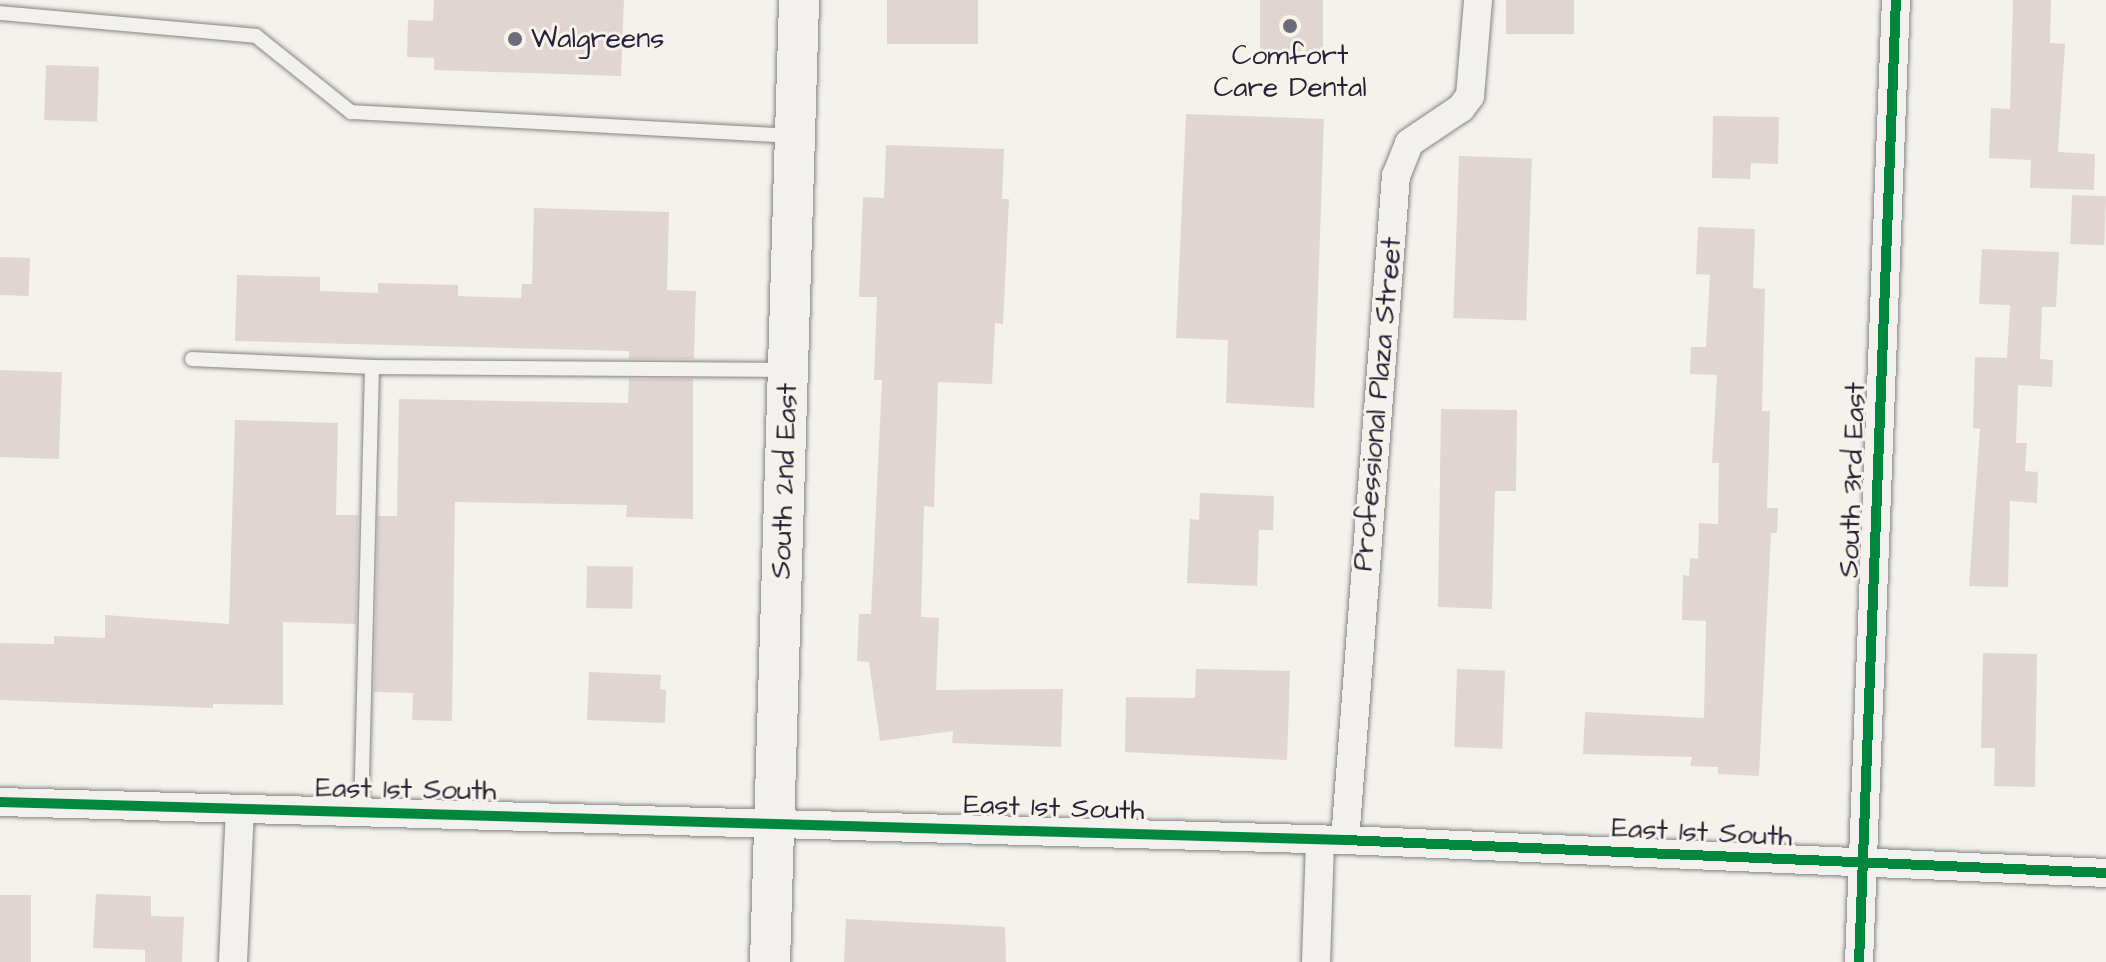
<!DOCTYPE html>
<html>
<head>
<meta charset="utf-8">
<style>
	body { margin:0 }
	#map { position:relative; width:2106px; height:962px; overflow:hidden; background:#f4f2ec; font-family:"Architects Daughter",sans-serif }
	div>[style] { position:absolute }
	.building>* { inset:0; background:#e1d5d2; transform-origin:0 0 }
	.roads { filter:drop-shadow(0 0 2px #858486) drop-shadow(0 0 2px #858486) }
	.lane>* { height:14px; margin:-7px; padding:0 7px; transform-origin:7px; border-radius:7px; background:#f2f1ed }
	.street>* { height:28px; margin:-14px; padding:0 14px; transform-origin:14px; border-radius:14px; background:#f2f1ed }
	.secondary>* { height:40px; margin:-20px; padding:0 20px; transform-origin:20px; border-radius:20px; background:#f2f1ed }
	.cycleway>* { height:10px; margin:-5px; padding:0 5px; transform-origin:5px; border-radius:5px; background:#00873e }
	.dots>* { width:22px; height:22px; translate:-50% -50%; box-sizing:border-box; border:4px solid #f7f3e8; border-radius:50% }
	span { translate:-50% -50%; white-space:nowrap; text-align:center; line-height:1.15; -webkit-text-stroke:6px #f7f3e8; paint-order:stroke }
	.poi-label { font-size:28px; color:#22223b }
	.left { translate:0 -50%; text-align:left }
	.street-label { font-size:28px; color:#22223b }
</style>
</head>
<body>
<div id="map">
	<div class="building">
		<div style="clip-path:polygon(434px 0,624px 0,621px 76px,434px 70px,434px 58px,407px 57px,408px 20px,433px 21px)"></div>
		<div style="left:887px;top:0;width:91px;height:44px"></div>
		<div style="left:1260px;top:0;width:63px;height:51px"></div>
		<div style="left:1506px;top:0;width:68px;height:34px"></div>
		<div style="clip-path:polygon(2013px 0,2051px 0,2050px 43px,2065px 44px,2058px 152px,2095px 154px,2094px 190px,2030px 188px,2031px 160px,1989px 158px,1991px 108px,2010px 109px)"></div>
		<div style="left:46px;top:65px;width:53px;height:55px;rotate:2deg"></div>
		<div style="clip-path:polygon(1186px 114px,1324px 119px,1314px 408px,1226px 403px,1228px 340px,1176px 338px)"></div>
		<div style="clip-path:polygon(1713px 116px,1779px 117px,1778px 164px,1751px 163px,1750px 179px,1712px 178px)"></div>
		<div style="clip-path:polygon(886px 145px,1004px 149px,1002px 199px,1009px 199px,1003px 324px,995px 323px,992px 384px,938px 382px,934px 507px,924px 506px,921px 617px,939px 618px,936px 690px,1063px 689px,1061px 747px,952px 743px,953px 731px,880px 741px,869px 662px,857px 661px,859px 614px,871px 614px,882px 380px,874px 380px,877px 297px,859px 297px,863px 197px,884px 198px)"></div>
		<div style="left:1459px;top:156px;width:73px;height:162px;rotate:2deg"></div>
		<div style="left:2072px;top:195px;width:34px;height:49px;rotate:2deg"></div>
		<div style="clip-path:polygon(534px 208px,669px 212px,667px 290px,696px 291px,694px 359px,629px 359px,629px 351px,235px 341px,237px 275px,320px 277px,320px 291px,378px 293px,378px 283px,458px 285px,458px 296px,521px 298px,522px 284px,532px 284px)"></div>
		<div style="clip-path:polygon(1698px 227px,1755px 229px,1753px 288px,1765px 289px,1762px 411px,1770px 411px,1767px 508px,1778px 508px,1777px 533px,1771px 533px,1759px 776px,1718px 774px,1718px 767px,1690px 766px,1692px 757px,1583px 754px,1585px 712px,1704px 718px,1706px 621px,1682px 620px,1683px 575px,1689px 576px,1690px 558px,1698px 559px,1699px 523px,1718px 524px,1719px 463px,1712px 463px,1717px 375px,1690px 374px,1691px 347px,1706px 347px,1710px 275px,1696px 274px)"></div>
		<div style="clip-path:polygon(1982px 249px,2059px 252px,2056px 307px,2042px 307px,2040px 359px,2053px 360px,2052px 387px,2018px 385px,2016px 443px,2027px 443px,2025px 471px,2038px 472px,2037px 503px,2010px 501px,2008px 587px,1969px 586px,1980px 429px,1973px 428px,1975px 357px,2007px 358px,2010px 305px,1979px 304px)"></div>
		<div style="left:0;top:257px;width:30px;height:38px;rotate:2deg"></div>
		<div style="left:0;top:370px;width:62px;height:87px;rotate:2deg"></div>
		<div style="clip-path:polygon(629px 379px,693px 379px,693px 519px,626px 517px,627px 505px,455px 502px,452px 721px,412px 720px,413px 693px,374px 692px,378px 516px,397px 516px,399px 399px,628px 403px)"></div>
		<div style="clip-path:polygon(1441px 409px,1517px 410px,1516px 491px,1495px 491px,1492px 609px,1438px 607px)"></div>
		<div style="clip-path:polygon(235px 420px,338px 423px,336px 515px,358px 515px,356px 624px,283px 622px,283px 705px,213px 704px,213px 708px,0 700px,0 643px,54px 644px,54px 636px,105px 638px,105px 615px,229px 624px)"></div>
		<div style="clip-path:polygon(1200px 493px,1274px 496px,1273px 530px,1259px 530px,1257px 586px,1187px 583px,1190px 519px,1199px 520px)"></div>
		<div style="left:587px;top:566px;width:46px;height:42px;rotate:1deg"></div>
		<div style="clip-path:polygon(1983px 653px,2037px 654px,2035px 787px,1994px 786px,1995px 748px,1981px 748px)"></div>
		<div style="clip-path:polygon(1196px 669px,1290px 671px,1287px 760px,1125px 752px,1126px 697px,1195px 698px)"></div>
		<div style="left:1457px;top:669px;width:48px;height:78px;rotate:2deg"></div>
		<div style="clip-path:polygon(589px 672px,661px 675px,660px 689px,666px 690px,665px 723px,587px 720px)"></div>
		<div style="clip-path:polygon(96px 894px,151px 896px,151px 916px,184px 917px,182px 962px,145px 962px,145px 950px,93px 948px)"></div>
		<div style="left:0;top:895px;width:31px;height:67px"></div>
		<div style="clip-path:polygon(846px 919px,1005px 927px,1006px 962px,844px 962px)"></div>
	</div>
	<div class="roads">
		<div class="lane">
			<div style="left:0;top:13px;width:257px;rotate:5.1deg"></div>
			<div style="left:256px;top:36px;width:122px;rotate:38.7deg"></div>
			<div style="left:351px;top:112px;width:441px;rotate:3.1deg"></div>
			<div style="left:192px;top:359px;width:180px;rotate:2.5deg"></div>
			<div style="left:372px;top:367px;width:446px;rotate:91.4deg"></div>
			<div style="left:372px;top:367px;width:412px;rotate:0.4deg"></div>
		</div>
		<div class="street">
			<div style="left:0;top:802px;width:1346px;rotate:1.62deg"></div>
			<div style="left:1345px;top:840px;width:762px;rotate:2.48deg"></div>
			<div style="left:1345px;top:840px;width:666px;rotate:-85.61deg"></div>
			<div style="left:1396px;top:176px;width:35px;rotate:-68deg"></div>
			<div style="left:1409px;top:143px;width:63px;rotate:-33.9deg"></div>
			<div style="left:1461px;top:108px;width:15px;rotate:-53deg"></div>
			<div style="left:1470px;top:96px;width:96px;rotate:-85.2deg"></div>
			<div style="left:233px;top:962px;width:152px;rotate:-87.4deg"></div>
			<div style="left:1316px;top:962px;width:121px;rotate:-88.1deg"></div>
			<div style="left:1859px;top:962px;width:963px;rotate:-87.8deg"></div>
		</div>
		<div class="secondary">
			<div style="left:770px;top:962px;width:962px;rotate:-88.27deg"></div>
		</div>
	</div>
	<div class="cycleway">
		<div style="left:0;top:802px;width:1346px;rotate:1.62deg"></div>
		<div style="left:1345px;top:840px;width:762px;rotate:2.48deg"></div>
		<div style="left:1859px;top:962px;width:963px;rotate:-87.8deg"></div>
	</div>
	<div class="dots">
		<div style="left:1290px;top:26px;background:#6c6b79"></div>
		<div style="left:515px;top:39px;background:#6c6b79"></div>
	</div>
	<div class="poi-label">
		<span class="left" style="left:531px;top:39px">Walgreens</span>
		<span style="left:1290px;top:72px">Comfort<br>Care Dental</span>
	</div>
	<div class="street-label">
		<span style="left:1378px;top:404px;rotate:-85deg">Professional Plaza Street</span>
		<span style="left:1853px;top:480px;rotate:-88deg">South 3rd East</span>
		<span style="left:785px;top:481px;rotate:-88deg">South 2nd East</span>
		<span style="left:406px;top:790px;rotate:1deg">East 1st South</span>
		<span style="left:1054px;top:808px;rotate:2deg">East 1st South</span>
		<span style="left:1702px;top:833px;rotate:3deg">East 1st South</span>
	</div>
</div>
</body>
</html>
